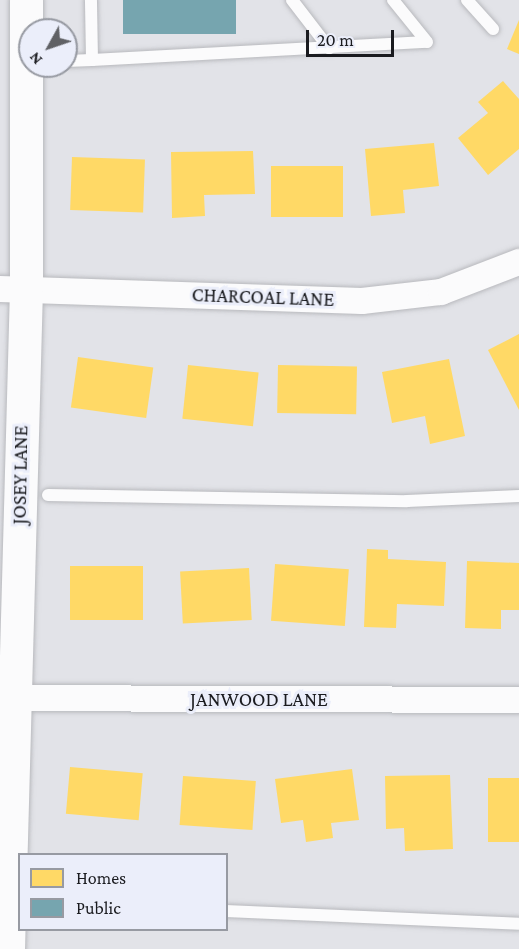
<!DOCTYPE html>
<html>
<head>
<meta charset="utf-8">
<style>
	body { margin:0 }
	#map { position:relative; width:519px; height:949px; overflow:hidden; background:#e2e3e8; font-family:"Crimson Pro",serif }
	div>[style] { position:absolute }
	.homes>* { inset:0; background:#ffd966; transform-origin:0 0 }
	.public>* { inset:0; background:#76a5af; transform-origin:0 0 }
	.roads { filter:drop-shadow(0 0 2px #b8b9bd) drop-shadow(0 0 2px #b8b9bd) }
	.service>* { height:12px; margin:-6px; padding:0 6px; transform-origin:6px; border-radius:6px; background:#fbfbfc }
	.minor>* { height:26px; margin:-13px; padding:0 13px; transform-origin:13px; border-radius:13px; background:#fbfbfc }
	.secondary>* { height:33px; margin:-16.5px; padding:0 16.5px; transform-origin:16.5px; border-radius:16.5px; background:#fbfbfc }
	span { translate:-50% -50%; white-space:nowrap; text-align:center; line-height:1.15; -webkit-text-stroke:6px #ebeefa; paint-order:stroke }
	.street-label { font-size:20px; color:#1a1b1f }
	.legend { position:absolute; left:18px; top:853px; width:210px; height:78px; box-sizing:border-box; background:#ebeefa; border:2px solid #979aa2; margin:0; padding:8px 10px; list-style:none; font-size:18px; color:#1a1b1f }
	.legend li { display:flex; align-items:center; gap:12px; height:30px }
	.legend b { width:30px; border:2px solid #979aa2 }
	.north { position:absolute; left:18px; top:18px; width:60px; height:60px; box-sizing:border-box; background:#ebeefa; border:2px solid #979aa2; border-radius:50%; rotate:230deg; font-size:16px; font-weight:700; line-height:24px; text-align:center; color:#1a1b1f }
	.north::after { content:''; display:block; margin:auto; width:21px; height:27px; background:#606165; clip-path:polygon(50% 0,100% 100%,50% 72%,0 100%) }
	.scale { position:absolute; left:306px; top:30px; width:88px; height:27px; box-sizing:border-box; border:3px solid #1a1b1f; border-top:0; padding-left:8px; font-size:18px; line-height:21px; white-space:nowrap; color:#1a1b1f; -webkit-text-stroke:4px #ebeefa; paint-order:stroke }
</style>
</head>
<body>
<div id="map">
	<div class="homes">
		<div style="clip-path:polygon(519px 20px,519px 54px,507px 49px)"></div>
		<div style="clip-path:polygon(503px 81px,519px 99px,519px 149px,488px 175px,458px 138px,488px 113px,478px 102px)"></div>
		<div style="clip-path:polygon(434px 143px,439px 186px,403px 190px,405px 213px,371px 216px,365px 149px)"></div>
		<div style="clip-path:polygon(253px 151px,255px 194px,204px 195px,205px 216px,172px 218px,171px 152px)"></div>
		<div style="left:72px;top:157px;width:73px;height:53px;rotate:2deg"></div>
		<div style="left:271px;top:166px;width:72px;height:51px"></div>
		<div style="clip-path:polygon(519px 334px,519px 410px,488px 350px)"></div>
		<div style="left:78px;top:357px;width:76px;height:51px;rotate:8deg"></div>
		<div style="clip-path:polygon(449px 359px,465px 436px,430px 444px,425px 416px,392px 423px,382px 372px)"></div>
		<div style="left:188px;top:365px;width:71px;height:54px;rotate:6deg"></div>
		<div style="left:278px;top:365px;width:79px;height:48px;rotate:1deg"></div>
		<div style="clip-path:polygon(367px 549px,388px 550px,388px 559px,446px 562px,444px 606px,397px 604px,396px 628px,364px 627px)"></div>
		<div style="clip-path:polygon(467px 561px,519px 563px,519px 610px,501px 610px,501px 629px,465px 628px)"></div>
		<div style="left:275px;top:564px;width:74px;height:57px;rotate:4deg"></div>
		<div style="left:70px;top:566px;width:73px;height:54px"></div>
		<div style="left:249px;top:568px;width:52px;height:69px;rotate:87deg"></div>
		<div style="left:70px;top:767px;width:73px;height:47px;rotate:5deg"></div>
		<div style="clip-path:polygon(352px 769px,359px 820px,331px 823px,333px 838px,306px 842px,303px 820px,281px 823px,275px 779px)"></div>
		<div style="clip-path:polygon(450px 775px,453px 849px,405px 851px,404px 828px,386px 829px,385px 776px)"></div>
		<div style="left:183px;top:776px;width:73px;height:49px;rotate:4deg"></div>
		<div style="left:488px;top:778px;width:31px;height:64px"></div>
	</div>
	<div class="public">
		<div style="left:123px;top:0;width:113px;height:34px"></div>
	</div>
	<div class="roads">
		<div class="service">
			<div style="left:292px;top:0;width:61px;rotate:52.4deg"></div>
			<div style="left:467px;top:0;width:39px;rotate:48deg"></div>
			<div style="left:92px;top:60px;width:335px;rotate:-3.1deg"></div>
			<div style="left:427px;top:42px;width:54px;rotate:-129deg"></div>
			<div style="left:66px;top:61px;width:26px;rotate:-2deg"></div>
			<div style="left:92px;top:60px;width:60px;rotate:-91deg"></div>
			<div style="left:48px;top:495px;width:359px;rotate:1deg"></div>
			<div style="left:407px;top:501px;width:112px;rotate:-2.6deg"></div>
			<div style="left:226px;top:911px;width:293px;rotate:2.5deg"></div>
		</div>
		<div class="minor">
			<div style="left:0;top:289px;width:362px;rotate:1.9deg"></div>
			<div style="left:362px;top:301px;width:80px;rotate:-6.5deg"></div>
			<div style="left:441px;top:292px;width:84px;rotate:-21deg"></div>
			<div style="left:0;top:698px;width:519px;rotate:0.22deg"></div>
		</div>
		<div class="secondary">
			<div style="left:8px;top:949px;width:660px;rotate:-88.44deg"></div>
			<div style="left:26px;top:289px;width:289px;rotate:-90deg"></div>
		</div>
	</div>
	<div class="street-label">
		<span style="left:263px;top:297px;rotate:2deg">CHARCOAL LANE</span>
		<span style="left:20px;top:475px;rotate:-89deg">JOSEY LANE</span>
		<span style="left:259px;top:699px">JANWOOD LANE</span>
	</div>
	<ul class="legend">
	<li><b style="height:16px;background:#ffd966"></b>Homes</li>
	<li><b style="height:16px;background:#76a5af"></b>Public</li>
	</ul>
	<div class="north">N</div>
	<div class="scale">20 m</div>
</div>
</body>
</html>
